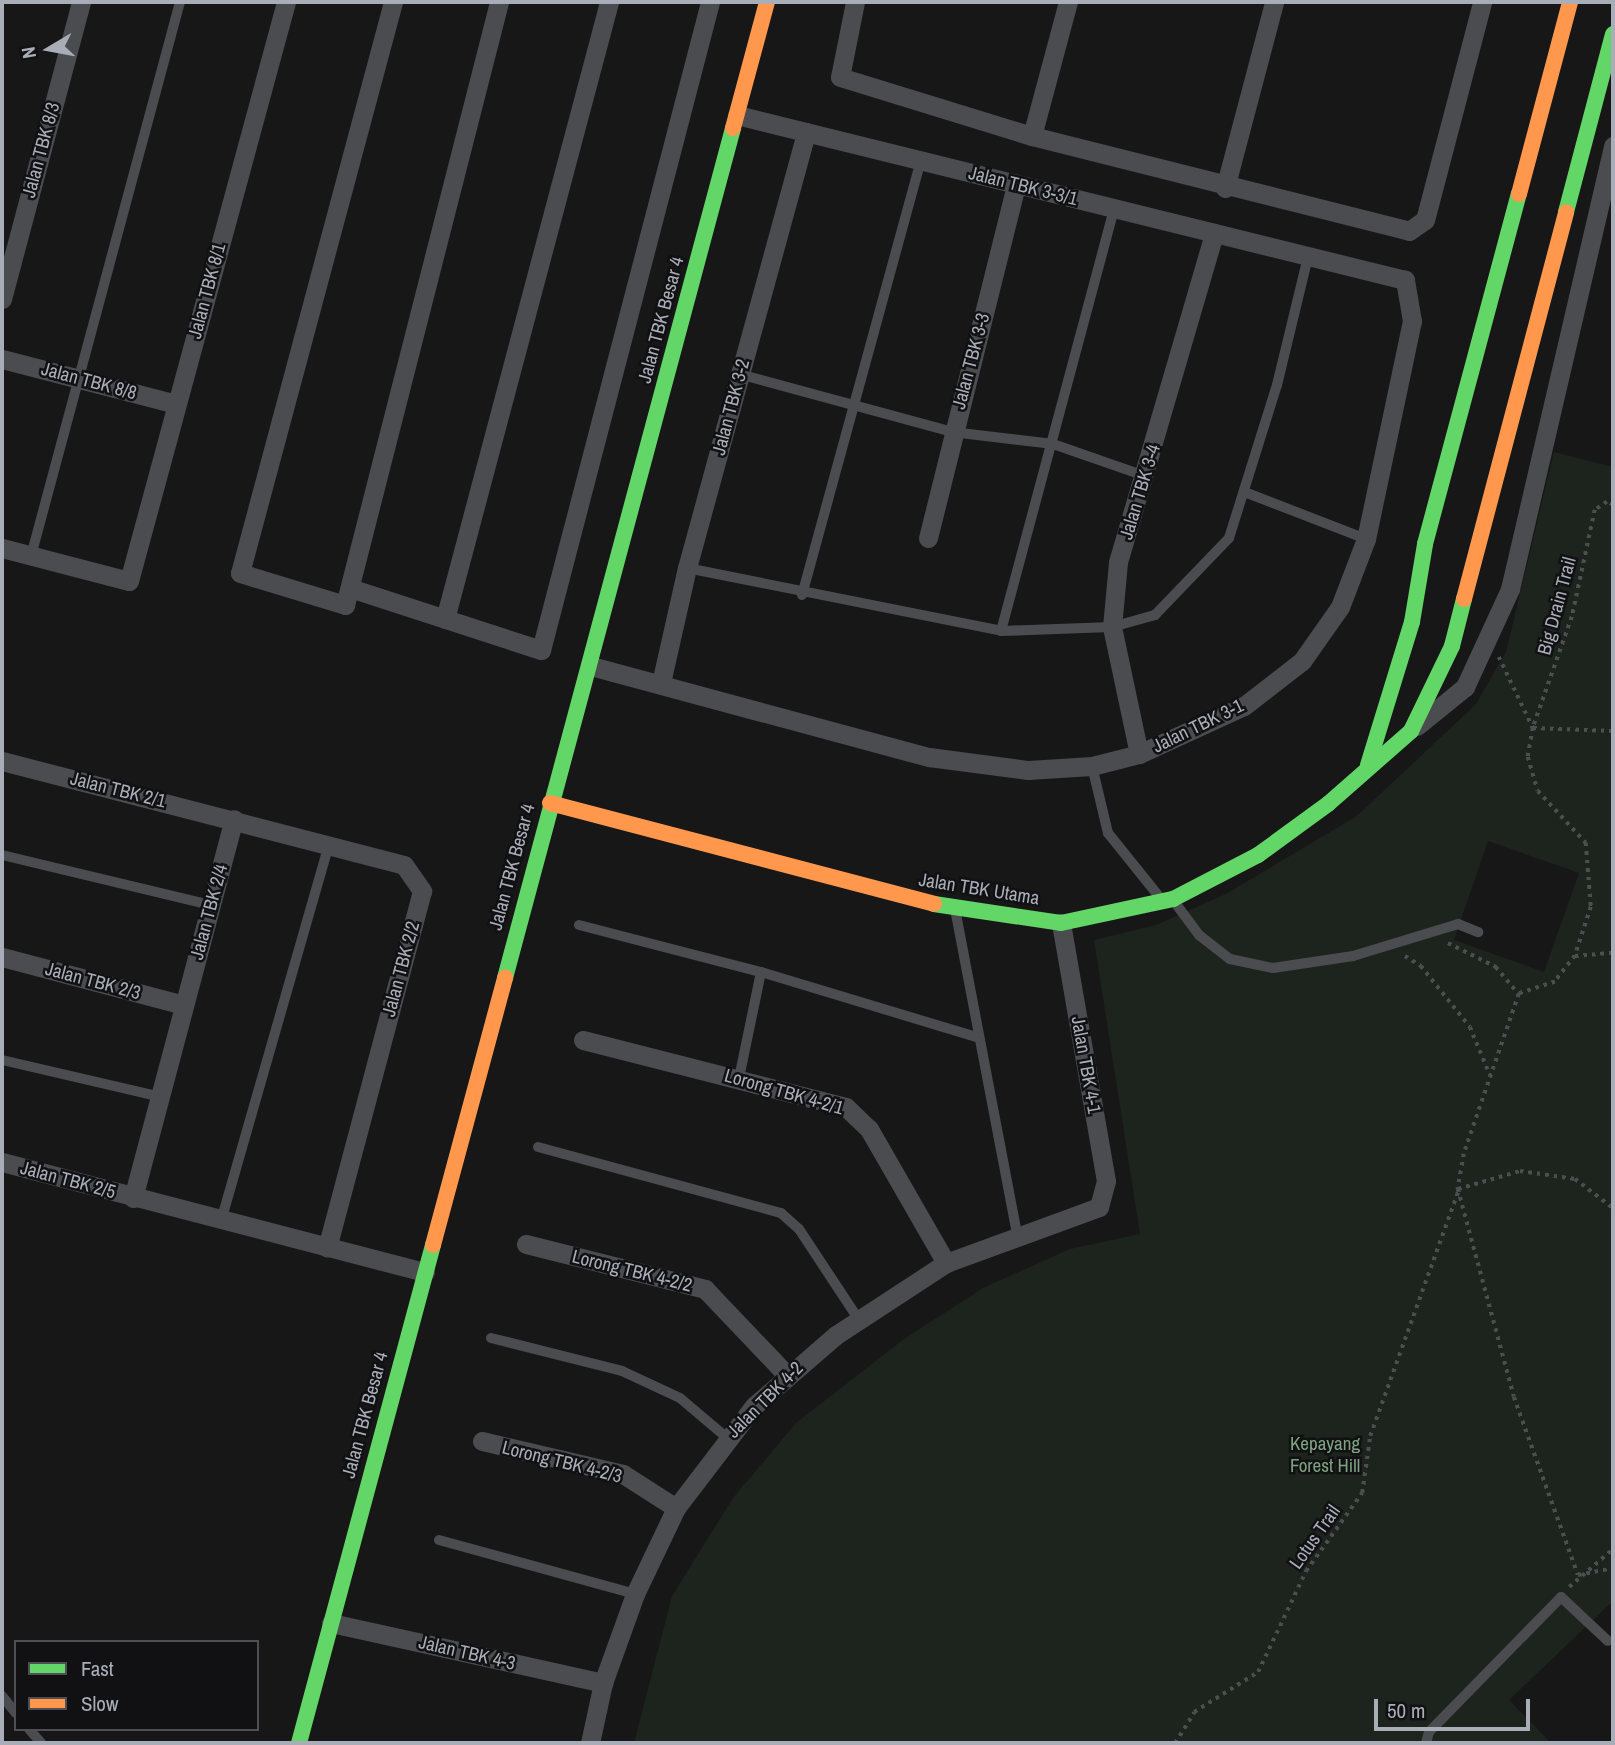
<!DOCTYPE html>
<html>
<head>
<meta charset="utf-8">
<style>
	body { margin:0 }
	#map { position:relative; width:1615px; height:1745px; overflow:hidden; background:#171717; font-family:"Archivo Narrow",sans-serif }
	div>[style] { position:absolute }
	.green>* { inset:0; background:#1d241e }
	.path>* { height:3.5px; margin-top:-1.75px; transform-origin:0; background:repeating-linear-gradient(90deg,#4d4e52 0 3.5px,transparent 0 8.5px) }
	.lane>* { height:10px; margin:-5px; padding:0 5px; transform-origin:5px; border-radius:5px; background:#4b4c50 }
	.street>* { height:19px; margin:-9.5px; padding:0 9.5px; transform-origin:9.5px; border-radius:9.5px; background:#4b4c50 }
	.fast>* { height:16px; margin:-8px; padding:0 8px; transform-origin:8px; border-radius:8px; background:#63d668 }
	.slow>* { height:16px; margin:-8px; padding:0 8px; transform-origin:8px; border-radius:8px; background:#ff974d }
	span { translate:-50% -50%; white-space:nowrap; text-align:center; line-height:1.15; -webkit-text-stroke:5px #111113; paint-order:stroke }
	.street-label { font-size:19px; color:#a8adb8 }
	.park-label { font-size:19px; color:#7fa381 }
	.frame { position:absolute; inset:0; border:4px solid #a8adb8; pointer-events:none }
	.legend { position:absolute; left:14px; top:1640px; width:245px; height:91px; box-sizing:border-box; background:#111113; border:2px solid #4d4f55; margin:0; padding:9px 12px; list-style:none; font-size:21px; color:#a8adb8 }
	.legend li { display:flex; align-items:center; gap:14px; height:35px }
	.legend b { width:35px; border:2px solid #4d4f55 }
	.north { position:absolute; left:14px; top:14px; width:70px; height:70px; -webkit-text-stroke:5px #111113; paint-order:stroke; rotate:260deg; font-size:19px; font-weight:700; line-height:28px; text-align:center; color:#a8adb8 }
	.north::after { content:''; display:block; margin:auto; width:24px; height:32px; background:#a8adb8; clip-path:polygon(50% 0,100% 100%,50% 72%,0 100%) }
	.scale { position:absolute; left:1374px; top:1699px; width:156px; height:32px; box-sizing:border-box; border:4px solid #a8adb8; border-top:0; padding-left:9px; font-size:21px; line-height:24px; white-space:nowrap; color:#a8adb8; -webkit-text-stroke:5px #111113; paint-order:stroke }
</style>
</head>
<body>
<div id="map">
	<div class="green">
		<div style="clip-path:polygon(evenodd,1554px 452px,1613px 467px,1613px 1601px,1509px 1700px,1551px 1743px,634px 1743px,672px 1596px,733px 1498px,796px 1423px,904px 1339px,983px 1288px,1070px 1249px,1140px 1234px,1094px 940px,1156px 925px,1226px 894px,1357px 816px,1476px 704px,1506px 652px,1554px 452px,1488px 841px,1579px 873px,1544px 972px,1454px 940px,1488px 841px)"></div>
	</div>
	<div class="path">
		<div style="left:1613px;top:505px;width:7px;rotate:-153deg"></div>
		<div style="left:1607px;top:502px;width:14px;rotate:146deg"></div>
		<div style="left:1595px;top:510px;width:109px;rotate:102.1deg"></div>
		<div style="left:1572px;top:617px;width:118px;rotate:109.4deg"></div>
		<div style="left:1533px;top:728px;width:29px;rotate:100deg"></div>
		<div style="left:1528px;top:757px;width:35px;rotate:74deg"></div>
		<div style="left:1538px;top:791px;width:71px;rotate:47.3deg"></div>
		<div style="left:1586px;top:843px;width:64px;rotate:85.5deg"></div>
		<div style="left:1591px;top:907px;width:52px;rotate:108.1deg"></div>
		<div style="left:1575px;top:956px;width:33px;rotate:128deg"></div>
		<div style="left:1555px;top:982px;width:38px;rotate:162deg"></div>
		<div style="left:1519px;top:994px;width:169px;rotate:109deg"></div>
		<div style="left:1464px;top:1154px;width:36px;rotate:100deg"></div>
		<div style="left:1458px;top:1189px;width:215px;rotate:74.9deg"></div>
		<div style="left:1514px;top:1397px;width:189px;rotate:70.2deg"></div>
		<div style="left:1578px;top:1575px;width:36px;rotate:-11deg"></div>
		<div style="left:1499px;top:657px;width:79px;rotate:64.4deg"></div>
		<div style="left:1533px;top:728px;width:80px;rotate:2.1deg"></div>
		<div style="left:1448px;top:943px;width:54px;rotate:26.6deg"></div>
		<div style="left:1496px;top:967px;width:35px;rotate:50deg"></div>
		<div style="left:1405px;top:956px;width:19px;rotate:32deg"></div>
		<div style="left:1421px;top:966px;width:78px;rotate:51.2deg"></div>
		<div style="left:1470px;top:1027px;width:52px;rotate:67.4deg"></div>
		<div style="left:1575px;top:956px;width:38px;rotate:-5deg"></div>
		<div style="left:1458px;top:1189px;width:65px;rotate:-16.2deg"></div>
		<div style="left:1520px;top:1171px;width:56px;rotate:8.3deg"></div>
		<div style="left:1575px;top:1179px;width:48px;rotate:37.3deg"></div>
		<div style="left:1569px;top:1587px;width:58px;rotate:-40.8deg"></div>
		<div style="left:1175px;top:1743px;width:36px;rotate:-58deg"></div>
		<div style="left:1194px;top:1712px;width:75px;rotate:-32deg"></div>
		<div style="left:1258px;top:1672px;width:112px;rotate:-64.6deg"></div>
		<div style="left:1306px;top:1571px;width:96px;rotate:-54.3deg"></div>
		<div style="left:1362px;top:1493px;width:58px;rotate:-82deg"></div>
		<div style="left:1370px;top:1436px;width:260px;rotate:-70.2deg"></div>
	</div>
	<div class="lane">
		<div style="left:739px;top:374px;width:221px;rotate:15.2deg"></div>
		<div style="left:952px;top:432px;width:102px;rotate:6.8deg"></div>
		<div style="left:1053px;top:444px;width:97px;rotate:19.2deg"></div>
		<div style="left:1247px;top:493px;width:128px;rotate:21.1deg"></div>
		<div style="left:31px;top:556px;width:574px;rotate:-74.95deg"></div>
		<div style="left:687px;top:568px;width:320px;rotate:11.3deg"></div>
		<div style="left:1001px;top:631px;width:111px;rotate:-2.1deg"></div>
		<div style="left:1112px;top:627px;width:45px;rotate:-15.6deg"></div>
		<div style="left:1155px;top:615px;width:107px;rotate:-46.1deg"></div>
		<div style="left:1229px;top:538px;width:160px;rotate:-72.6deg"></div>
		<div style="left:1277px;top:385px;width:132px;rotate:-76.4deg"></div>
		<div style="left:802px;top:595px;width:450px;rotate:-74.7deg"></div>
		<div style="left:1001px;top:631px;width:437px;rotate:-75deg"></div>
		<div style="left:1092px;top:766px;width:69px;rotate:76.6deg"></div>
		<div style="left:1108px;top:833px;width:85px;rotate:51.2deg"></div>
		<div style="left:2px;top:855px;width:215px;rotate:13.5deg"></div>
		<div style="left:1173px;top:900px;width:44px;rotate:53.4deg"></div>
		<div style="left:1199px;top:935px;width:39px;rotate:38deg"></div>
		<div style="left:1230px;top:959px;width:44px;rotate:11.8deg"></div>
		<div style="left:1273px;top:968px;width:81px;rotate:-8.5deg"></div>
		<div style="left:1353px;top:956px;width:110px;rotate:-16.9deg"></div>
		<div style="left:1458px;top:924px;width:22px;rotate:22deg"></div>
		<div style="left:956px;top:914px;width:331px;rotate:79.2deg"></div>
		<div style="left:579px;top:925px;width:188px;rotate:14.5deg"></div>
		<div style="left:761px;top:972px;width:108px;rotate:101.7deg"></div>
		<div style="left:761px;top:972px;width:228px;rotate:16.8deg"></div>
		<div style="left:2px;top:1060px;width:163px;rotate:13.1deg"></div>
		<div style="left:538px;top:1147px;width:252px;rotate:15.2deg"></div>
		<div style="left:781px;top:1213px;width:24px;rotate:42deg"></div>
		<div style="left:799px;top:1229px;width:109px;rotate:56.6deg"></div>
		<div style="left:221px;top:1221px;width:391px;rotate:-74deg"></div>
		<div style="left:491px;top:1338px;width:135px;rotate:14.1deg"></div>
		<div style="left:622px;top:1371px;width:64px;rotate:25deg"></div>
		<div style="left:680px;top:1398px;width:60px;rotate:40.3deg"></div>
		<div style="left:439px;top:1540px;width:203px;rotate:15.4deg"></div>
		<div style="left:2px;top:1696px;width:22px;rotate:51deg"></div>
		<div style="left:29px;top:1729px;width:18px;rotate:49deg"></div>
		<div style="left:1426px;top:1743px;width:11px;rotate:-75deg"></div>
		<div style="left:1429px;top:1732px;width:189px;rotate:-45.6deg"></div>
		<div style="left:1561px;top:1597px;width:64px;rotate:43.1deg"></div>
	</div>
	<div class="street">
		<div style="left:393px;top:2px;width:591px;rotate:105deg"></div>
		<div style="left:240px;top:573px;width:110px;rotate:16.9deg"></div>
		<div style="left:345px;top:605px;width:622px;rotate:-75.67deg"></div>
		<div style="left:855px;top:2px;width:76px;rotate:101.3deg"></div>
		<div style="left:840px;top:77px;width:201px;rotate:17.1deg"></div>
		<div style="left:1032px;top:136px;width:389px;rotate:14.1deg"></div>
		<div style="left:1409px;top:231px;width:19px;rotate:-35deg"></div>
		<div style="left:1425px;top:220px;width:225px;rotate:-75.3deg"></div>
		<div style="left:1032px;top:136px;width:139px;rotate:-75deg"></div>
		<div style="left:1225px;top:188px;width:192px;rotate:-75.2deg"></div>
		<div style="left:2px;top:299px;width:307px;rotate:-75.1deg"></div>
		<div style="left:2px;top:359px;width:180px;rotate:14.5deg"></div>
		<div style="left:928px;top:538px;width:365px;rotate:-76deg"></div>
		<div style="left:2px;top:548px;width:131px;rotate:14.6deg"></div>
		<div style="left:129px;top:581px;width:600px;rotate:-74.83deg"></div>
		<div style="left:350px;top:588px;width:201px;rotate:18deg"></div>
		<div style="left:541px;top:650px;width:670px;rotate:-75.38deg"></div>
		<div style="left:445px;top:619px;width:638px;rotate:-75.11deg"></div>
		<div style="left:591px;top:666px;width:350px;rotate:15.1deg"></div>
		<div style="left:929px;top:757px;width:100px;rotate:7.5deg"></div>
		<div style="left:1028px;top:770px;width:64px;rotate:-3.6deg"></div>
		<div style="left:1092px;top:766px;width:49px;rotate:-14.3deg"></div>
		<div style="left:1139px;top:754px;width:115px;rotate:-24.6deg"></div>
		<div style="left:1244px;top:706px;width:73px;rotate:-37.8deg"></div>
		<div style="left:1302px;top:661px;width:66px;rotate:-54.9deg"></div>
		<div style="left:1340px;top:607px;width:73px;rotate:-69.1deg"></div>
		<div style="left:1366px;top:539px;width:223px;rotate:-78.1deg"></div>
		<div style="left:1412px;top:321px;width:42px;rotate:-99.7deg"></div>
		<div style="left:1405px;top:280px;width:688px;rotate:-166.13deg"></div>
		<div style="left:661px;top:683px;width:118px;rotate:-77.3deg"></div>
		<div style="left:687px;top:568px;width:452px;rotate:-74.7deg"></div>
		<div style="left:1417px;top:726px;width:62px;rotate:-39.1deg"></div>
		<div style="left:1465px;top:687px;width:108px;rotate:-65.3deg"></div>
		<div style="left:1510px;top:589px;width:455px;rotate:-76.9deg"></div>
		<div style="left:1139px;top:754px;width:130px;rotate:-102deg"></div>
		<div style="left:1112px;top:627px;width:65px;rotate:-84.7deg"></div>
		<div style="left:1118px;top:562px;width:343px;rotate:-73.7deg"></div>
		<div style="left:2px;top:761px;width:415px;rotate:14.5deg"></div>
		<div style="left:404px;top:865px;width:32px;rotate:55deg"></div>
		<div style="left:422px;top:891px;width:369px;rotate:104.9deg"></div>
		<div style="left:2px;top:957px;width:188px;rotate:14.8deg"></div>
		<div style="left:583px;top:1040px;width:271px;rotate:14.3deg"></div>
		<div style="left:846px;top:1107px;width:32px;rotate:44deg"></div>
		<div style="left:869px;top:1129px;width:155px;rotate:60.1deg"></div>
		<div style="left:2px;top:1162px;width:437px;rotate:14.6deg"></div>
		<div style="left:133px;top:1198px;width:392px;rotate:-75.1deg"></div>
		<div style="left:526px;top:1244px;width:185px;rotate:14.1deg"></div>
		<div style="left:705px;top:1289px;width:117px;rotate:46.4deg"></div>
		<div style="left:482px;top:1441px;width:145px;rotate:13.2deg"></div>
		<div style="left:623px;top:1474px;width:63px;rotate:32.7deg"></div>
		<div style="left:331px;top:1623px;width:279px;rotate:12.4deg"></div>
		<div style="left:590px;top:1743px;width:61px;rotate:-77.8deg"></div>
		<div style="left:603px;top:1683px;width:95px;rotate:-70.2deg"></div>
		<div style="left:635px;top:1594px;width:95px;rotate:-64.5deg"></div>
		<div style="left:676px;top:1508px;width:128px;rotate:-52.6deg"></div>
		<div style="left:754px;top:1406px;width:108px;rotate:-40.9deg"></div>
		<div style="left:836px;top:1335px;width:131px;rotate:-33.2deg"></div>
		<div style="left:946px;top:1263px;width:163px;rotate:-20.1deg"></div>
		<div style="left:1099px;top:1207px;width:27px;rotate:-75deg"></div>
		<div style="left:1106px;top:1181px;width:262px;rotate:-99.9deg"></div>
	</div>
	<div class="fast">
		<div style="left:1566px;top:212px;width:184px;rotate:-75.2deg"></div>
		<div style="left:1368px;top:765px;width:150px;rotate:-72.9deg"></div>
		<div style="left:1412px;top:622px;width:79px;rotate:-80.5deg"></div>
		<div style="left:1425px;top:544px;width:362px;rotate:-75deg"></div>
		<div style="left:934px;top:904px;width:128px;rotate:8.5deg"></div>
		<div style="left:1061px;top:923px;width:115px;rotate:-12.1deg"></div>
		<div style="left:1173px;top:899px;width:96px;rotate:-27.4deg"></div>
		<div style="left:1258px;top:855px;width:87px;rotate:-36.1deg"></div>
		<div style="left:1328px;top:804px;width:111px;rotate:-41.3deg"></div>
		<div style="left:1411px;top:731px;width:94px;rotate:-64.2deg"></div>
		<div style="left:1452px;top:646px;width:49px;rotate:-75.7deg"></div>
		<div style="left:505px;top:978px;width:880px;rotate:-74.98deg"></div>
		<div style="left:299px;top:1743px;width:516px;rotate:-74.94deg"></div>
	</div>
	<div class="slow">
		<div style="left:733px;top:128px;width:131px;rotate:-74.9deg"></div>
		<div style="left:1519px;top:194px;width:199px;rotate:-75.1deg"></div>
		<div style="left:1464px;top:599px;width:400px;rotate:-75.2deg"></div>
		<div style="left:550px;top:803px;width:397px;rotate:14.7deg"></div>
		<div style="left:433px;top:1245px;width:277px;rotate:-74.9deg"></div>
	</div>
	<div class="street-label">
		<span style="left:41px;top:150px;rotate:-75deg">Jalan TBK 8/3</span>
		<span style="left:1023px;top:186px;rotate:14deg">Jalan TBK 3-3/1</span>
		<span style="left:207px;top:291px;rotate:-75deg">Jalan TBK 8/1</span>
		<span style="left:661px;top:320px;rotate:-75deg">Jalan TBK Besar 4</span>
		<span style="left:971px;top:361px;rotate:-75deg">Jalan TBK 3-3</span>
		<span style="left:89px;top:381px;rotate:15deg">Jalan TBK 8/8</span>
		<span style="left:731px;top:407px;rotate:-75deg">Jalan TBK 3-2</span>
		<span style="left:1140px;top:492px;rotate:-73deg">Jalan TBK 3-4</span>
		<span style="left:1557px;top:606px;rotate:-75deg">Big Drain Trail</span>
		<span style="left:1198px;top:726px;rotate:-26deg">Jalan TBK 3-1</span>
		<span style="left:118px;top:790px;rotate:14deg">Jalan TBK 2/1</span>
		<span style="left:512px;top:867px;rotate:-75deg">Jalan TBK Besar 4</span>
		<span style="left:979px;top:889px;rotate:9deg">Jalan TBK Utama</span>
		<span style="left:209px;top:912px;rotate:-75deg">Jalan TBK 2/4</span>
		<span style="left:401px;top:969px;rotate:-75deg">Jalan TBK 2/2</span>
		<span style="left:93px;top:981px;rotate:15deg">Jalan TBK 2/3</span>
		<span style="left:1086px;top:1065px;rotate:80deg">Jalan TBK 4-1</span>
		<span style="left:784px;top:1092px;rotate:16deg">Lorong TBK 4-2/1</span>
		<span style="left:68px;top:1180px;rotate:15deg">Jalan TBK 2/5</span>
		<span style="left:632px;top:1271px;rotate:14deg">Lorong TBK 4-2/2</span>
		<span style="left:765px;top:1400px;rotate:-45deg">Jalan TBK 4-2</span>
		<span style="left:365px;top:1415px;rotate:-75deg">Jalan TBK Besar 4</span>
		<span style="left:562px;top:1462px;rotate:14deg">Lorong TBK 4-2/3</span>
		<span style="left:1315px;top:1537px;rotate:-55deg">Lotus Trail</span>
		<span style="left:467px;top:1653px;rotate:13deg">Jalan TBK 4-3</span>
	</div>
	<div class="park-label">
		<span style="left:1325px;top:1455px">Kepayang<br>Forest Hill</span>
	</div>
	<div class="frame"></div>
	<ul class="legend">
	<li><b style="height:9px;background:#63d668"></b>Fast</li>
	<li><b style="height:9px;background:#ff974d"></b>Slow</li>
	</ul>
	<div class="north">N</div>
	<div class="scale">50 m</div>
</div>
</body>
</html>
